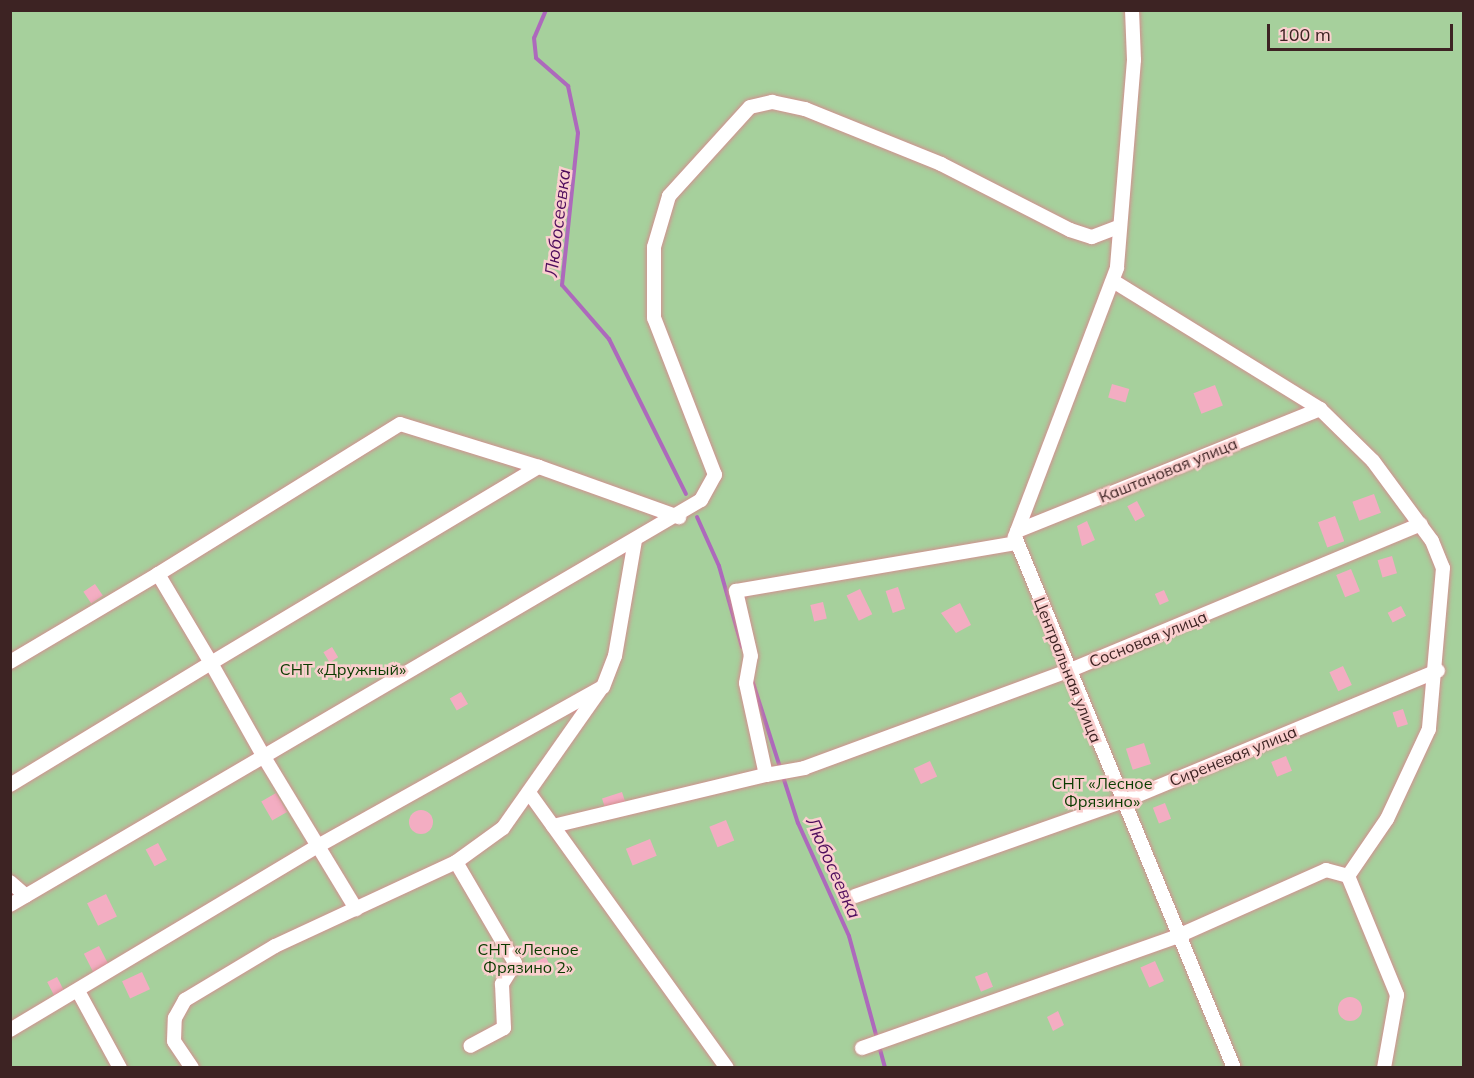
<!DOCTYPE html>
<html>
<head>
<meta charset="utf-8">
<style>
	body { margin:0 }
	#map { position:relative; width:1474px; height:1078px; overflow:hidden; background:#facfce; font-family:Mulish,sans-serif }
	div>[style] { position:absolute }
	.green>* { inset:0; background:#a6d09c; transform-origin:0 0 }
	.stream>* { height:4px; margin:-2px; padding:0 2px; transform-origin:2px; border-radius:2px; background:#ad69bc }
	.building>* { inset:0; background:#f3adc2; transform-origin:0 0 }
	.round { border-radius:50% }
	.roads { filter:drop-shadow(0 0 2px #d28f8f) drop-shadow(0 0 2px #d28f8f) }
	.minor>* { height:14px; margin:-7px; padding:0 7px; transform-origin:7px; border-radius:7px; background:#fff }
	span { translate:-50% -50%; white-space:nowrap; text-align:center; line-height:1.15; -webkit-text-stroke:5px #facfce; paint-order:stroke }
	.street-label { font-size:16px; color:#3d2323 }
	.park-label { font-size:16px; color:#0b3c00 }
	.water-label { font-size:18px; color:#4e0c5c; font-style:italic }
	.frame { position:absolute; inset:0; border:12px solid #3d2323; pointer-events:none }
	.scale { position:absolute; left:1267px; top:24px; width:186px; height:27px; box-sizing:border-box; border:3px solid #3d2323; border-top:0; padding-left:8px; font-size:18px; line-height:21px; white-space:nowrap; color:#3d2323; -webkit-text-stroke:4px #facfce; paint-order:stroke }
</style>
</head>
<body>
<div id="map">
	<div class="green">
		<div style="left:10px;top:11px;width:1453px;height:1056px"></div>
	</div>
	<div class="stream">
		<div style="left:546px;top:10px;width:30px;rotate:113deg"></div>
		<div style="left:534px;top:38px;width:20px;rotate:84deg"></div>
		<div style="left:536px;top:58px;width:43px;rotate:41.2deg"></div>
		<div style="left:568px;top:86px;width:48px;rotate:78deg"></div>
		<div style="left:578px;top:133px;width:153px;rotate:96deg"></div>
		<div style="left:562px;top:285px;width:72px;rotate:49deg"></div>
		<div style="left:609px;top:339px;width:173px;rotate:63.6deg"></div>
		<div style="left:697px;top:517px;width:54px;rotate:65.8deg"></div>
		<div style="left:719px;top:566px;width:84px;rotate:74.1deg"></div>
		<div style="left:752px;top:680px;width:150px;rotate:72.2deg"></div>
		<div style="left:798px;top:823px;width:124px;rotate:65.7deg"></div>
		<div style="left:849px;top:936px;width:137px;rotate:74.7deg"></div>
	</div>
	<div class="building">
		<div style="left:1112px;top:384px;width:18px;height:14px;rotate:16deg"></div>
		<div style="left:1215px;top:385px;width:22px;height:23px;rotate:69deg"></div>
		<div style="left:1374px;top:494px;width:20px;height:23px;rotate:70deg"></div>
		<div style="left:1137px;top:501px;width:17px;height:11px;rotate:62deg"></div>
		<div style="left:1335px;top:516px;width:27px;height:18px;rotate:70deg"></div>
		<div style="clip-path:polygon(1087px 521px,1095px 540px,1082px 546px,1077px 526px)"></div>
		<div style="left:1392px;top:556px;width:18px;height:15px;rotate:74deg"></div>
		<div style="left:1351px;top:569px;width:24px;height:16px;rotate:68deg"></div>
		<div style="left:95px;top:584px;width:14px;height:14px;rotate:56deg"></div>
		<div style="left:898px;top:587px;width:23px;height:13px;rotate:72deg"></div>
		<div style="left:860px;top:589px;width:28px;height:15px;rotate:64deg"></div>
		<div style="left:1164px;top:590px;width:12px;height:10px;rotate:66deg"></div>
		<div style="left:823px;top:602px;width:17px;height:13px;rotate:77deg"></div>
		<div style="clip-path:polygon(960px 603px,971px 625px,956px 633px,941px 613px)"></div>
		<div style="left:1401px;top:606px;width:11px;height:15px;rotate:63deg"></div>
		<div style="left:332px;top:647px;width:12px;height:10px;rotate:59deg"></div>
		<div style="left:1343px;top:666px;width:21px;height:15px;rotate:65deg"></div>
		<div style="left:461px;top:692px;width:14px;height:13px;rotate:60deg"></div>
		<div style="left:1403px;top:709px;width:16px;height:11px;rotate:72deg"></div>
		<div style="left:1144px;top:743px;width:22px;height:19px;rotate:72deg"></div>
		<div style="left:1286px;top:756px;width:16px;height:16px;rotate:68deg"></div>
		<div style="left:930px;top:761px;width:17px;height:18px;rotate:65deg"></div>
		<div style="left:622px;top:792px;width:13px;height:21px;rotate:72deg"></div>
		<div style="left:276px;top:793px;width:22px;height:17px;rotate:60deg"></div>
		<div style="left:1165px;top:803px;width:17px;height:13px;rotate:69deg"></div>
		<div class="round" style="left:409px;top:810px;width:24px;height:24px"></div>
		<div style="left:726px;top:820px;width:22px;height:18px;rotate:68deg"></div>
		<div style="left:650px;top:839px;width:18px;height:26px;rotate:68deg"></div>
		<div style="left:158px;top:843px;width:19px;height:14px;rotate:62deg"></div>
		<div style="left:106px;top:894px;width:25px;height:21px;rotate:64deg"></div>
		<div style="left:99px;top:946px;width:22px;height:17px;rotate:63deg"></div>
		<div style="left:546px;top:957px;width:12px;height:18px;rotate:66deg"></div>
		<div style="left:1155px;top:961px;width:22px;height:16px;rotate:66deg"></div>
		<div style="left:142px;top:972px;width:19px;height:22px;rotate:65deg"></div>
		<div style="left:987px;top:972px;width:16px;height:13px;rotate:68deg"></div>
		<div style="left:57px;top:977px;width:18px;height:11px;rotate:63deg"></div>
		<div class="round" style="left:1338px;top:997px;width:24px;height:24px"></div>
		<div style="clip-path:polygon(1058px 1011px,1064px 1025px,1053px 1031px,1047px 1017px)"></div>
	</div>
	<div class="roads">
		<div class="minor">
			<div style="left:1132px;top:10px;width:50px;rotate:87.7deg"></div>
			<div style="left:1134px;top:60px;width:209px;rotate:94.7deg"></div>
			<div style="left:1117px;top:268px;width:288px;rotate:110.8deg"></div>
			<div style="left:1015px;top:537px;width:574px;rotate:67.59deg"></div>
			<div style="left:1113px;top:281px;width:243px;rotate:31.7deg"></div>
			<div style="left:1320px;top:409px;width:74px;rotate:44.5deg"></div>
			<div style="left:1373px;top:461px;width:99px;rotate:53.6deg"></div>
			<div style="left:1432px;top:541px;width:29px;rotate:68deg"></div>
			<div style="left:1443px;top:568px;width:162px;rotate:95deg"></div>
			<div style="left:1429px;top:729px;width:99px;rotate:115deg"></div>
			<div style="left:1387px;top:819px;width:69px;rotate:124.4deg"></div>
			<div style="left:539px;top:467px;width:149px;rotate:19.7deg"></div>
			<div style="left:1017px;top:531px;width:327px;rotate:-21.9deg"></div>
			<div style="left:10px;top:662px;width:172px;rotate:-30.7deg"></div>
			<div style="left:766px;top:775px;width:39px;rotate:-10deg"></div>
			<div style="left:804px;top:768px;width:281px;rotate:-20.2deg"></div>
			<div style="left:1068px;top:671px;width:382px;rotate:-22.6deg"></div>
			<div style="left:10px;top:785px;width:235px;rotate:-31.3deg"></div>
			<div style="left:211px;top:663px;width:382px;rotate:-30.9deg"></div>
			<div style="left:539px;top:467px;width:145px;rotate:-162.8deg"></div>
			<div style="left:400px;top:424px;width:285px;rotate:148.2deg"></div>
			<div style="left:158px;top:574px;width:104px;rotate:59.2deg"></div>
			<div style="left:211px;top:663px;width:108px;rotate:60.6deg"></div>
			<div style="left:264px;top:757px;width:178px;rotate:58.8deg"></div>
			<div style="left:530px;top:794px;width:337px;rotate:54.3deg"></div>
			<div style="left:553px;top:826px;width:219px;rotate:-13.5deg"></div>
			<div style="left:766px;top:775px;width:94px;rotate:-102.3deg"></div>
			<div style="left:746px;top:683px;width:27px;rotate:-80deg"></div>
			<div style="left:751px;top:656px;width:67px;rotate:-103deg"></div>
			<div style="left:736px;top:591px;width:284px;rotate:-9.7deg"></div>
			<div style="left:456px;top:862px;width:117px;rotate:59.7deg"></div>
			<div style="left:515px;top:963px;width:25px;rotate:122deg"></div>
			<div style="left:502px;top:984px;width:44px;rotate:87.4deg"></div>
			<div style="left:504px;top:1028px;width:38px;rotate:152deg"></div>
			<div style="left:1348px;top:876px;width:129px;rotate:67.6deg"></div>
			<div style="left:1397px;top:995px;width:74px;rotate:100.1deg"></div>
			<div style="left:10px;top:882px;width:21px;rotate:41deg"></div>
			<div style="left:855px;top:896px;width:282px;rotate:-19.5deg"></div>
			<div style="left:1121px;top:802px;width:343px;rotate:-22.5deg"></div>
			<div style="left:10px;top:905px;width:801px;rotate:-30.37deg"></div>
			<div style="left:701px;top:500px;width:29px;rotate:-61deg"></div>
			<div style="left:715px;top:475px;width:168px;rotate:-111.2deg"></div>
			<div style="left:654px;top:318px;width:71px;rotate:-90deg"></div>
			<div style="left:654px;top:247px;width:53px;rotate:-73.6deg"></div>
			<div style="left:669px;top:196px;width:120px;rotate:-47.7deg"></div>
			<div style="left:750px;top:107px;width:23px;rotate:-13deg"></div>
			<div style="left:772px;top:102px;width:34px;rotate:12deg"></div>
			<div style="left:805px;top:109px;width:147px;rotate:22deg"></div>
			<div style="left:941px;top:164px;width:145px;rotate:27.1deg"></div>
			<div style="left:1070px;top:230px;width:23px;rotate:18deg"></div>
			<div style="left:1092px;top:237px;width:26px;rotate:-21deg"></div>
			<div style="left:78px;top:991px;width:88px;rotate:61.4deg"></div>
			<div style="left:10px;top:1030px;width:359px;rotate:-30.9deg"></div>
			<div style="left:318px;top:846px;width:326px;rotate:-29.2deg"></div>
			<div style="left:603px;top:687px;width:33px;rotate:-69deg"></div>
			<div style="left:615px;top:656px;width:118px;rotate:-80.2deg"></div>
			<div style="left:862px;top:1048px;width:335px;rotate:-19.5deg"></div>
			<div style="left:1178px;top:936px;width:162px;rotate:-24deg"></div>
			<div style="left:1326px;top:870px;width:23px;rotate:15deg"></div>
			<div style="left:192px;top:1068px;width:32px;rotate:-124deg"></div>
			<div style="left:174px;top:1041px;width:23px;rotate:-88deg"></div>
			<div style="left:175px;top:1018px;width:21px;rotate:-61deg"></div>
			<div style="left:185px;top:1000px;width:105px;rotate:-31deg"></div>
			<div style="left:275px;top:946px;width:200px;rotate:-24.9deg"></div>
			<div style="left:456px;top:862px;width:58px;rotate:-35.9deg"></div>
			<div style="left:503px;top:828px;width:169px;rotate:-54.9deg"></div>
		</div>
	</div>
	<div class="street-label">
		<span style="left:1168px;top:470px;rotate:-22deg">Каштановая улица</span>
		<span style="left:1148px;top:639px;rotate:-22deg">Сосновая улица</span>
		<span style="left:1068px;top:670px;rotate:68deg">Центральная улица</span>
		<span style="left:1233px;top:756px;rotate:-22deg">Сиреневая улица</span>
	</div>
	<div class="park-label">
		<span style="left:343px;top:669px">СНТ «Дружный»</span>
		<span style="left:1102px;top:792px">СНТ «Лесное<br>Фрязино»</span>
		<span style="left:528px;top:958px">СНТ «Лесное<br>Фрязино 2»</span>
	</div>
	<div class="water-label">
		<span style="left:558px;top:223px;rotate:-83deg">Любосеевка</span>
		<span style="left:833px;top:868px;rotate:66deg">Любосеевка</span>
	</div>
	<div class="frame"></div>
	<div class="scale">100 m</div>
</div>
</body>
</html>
